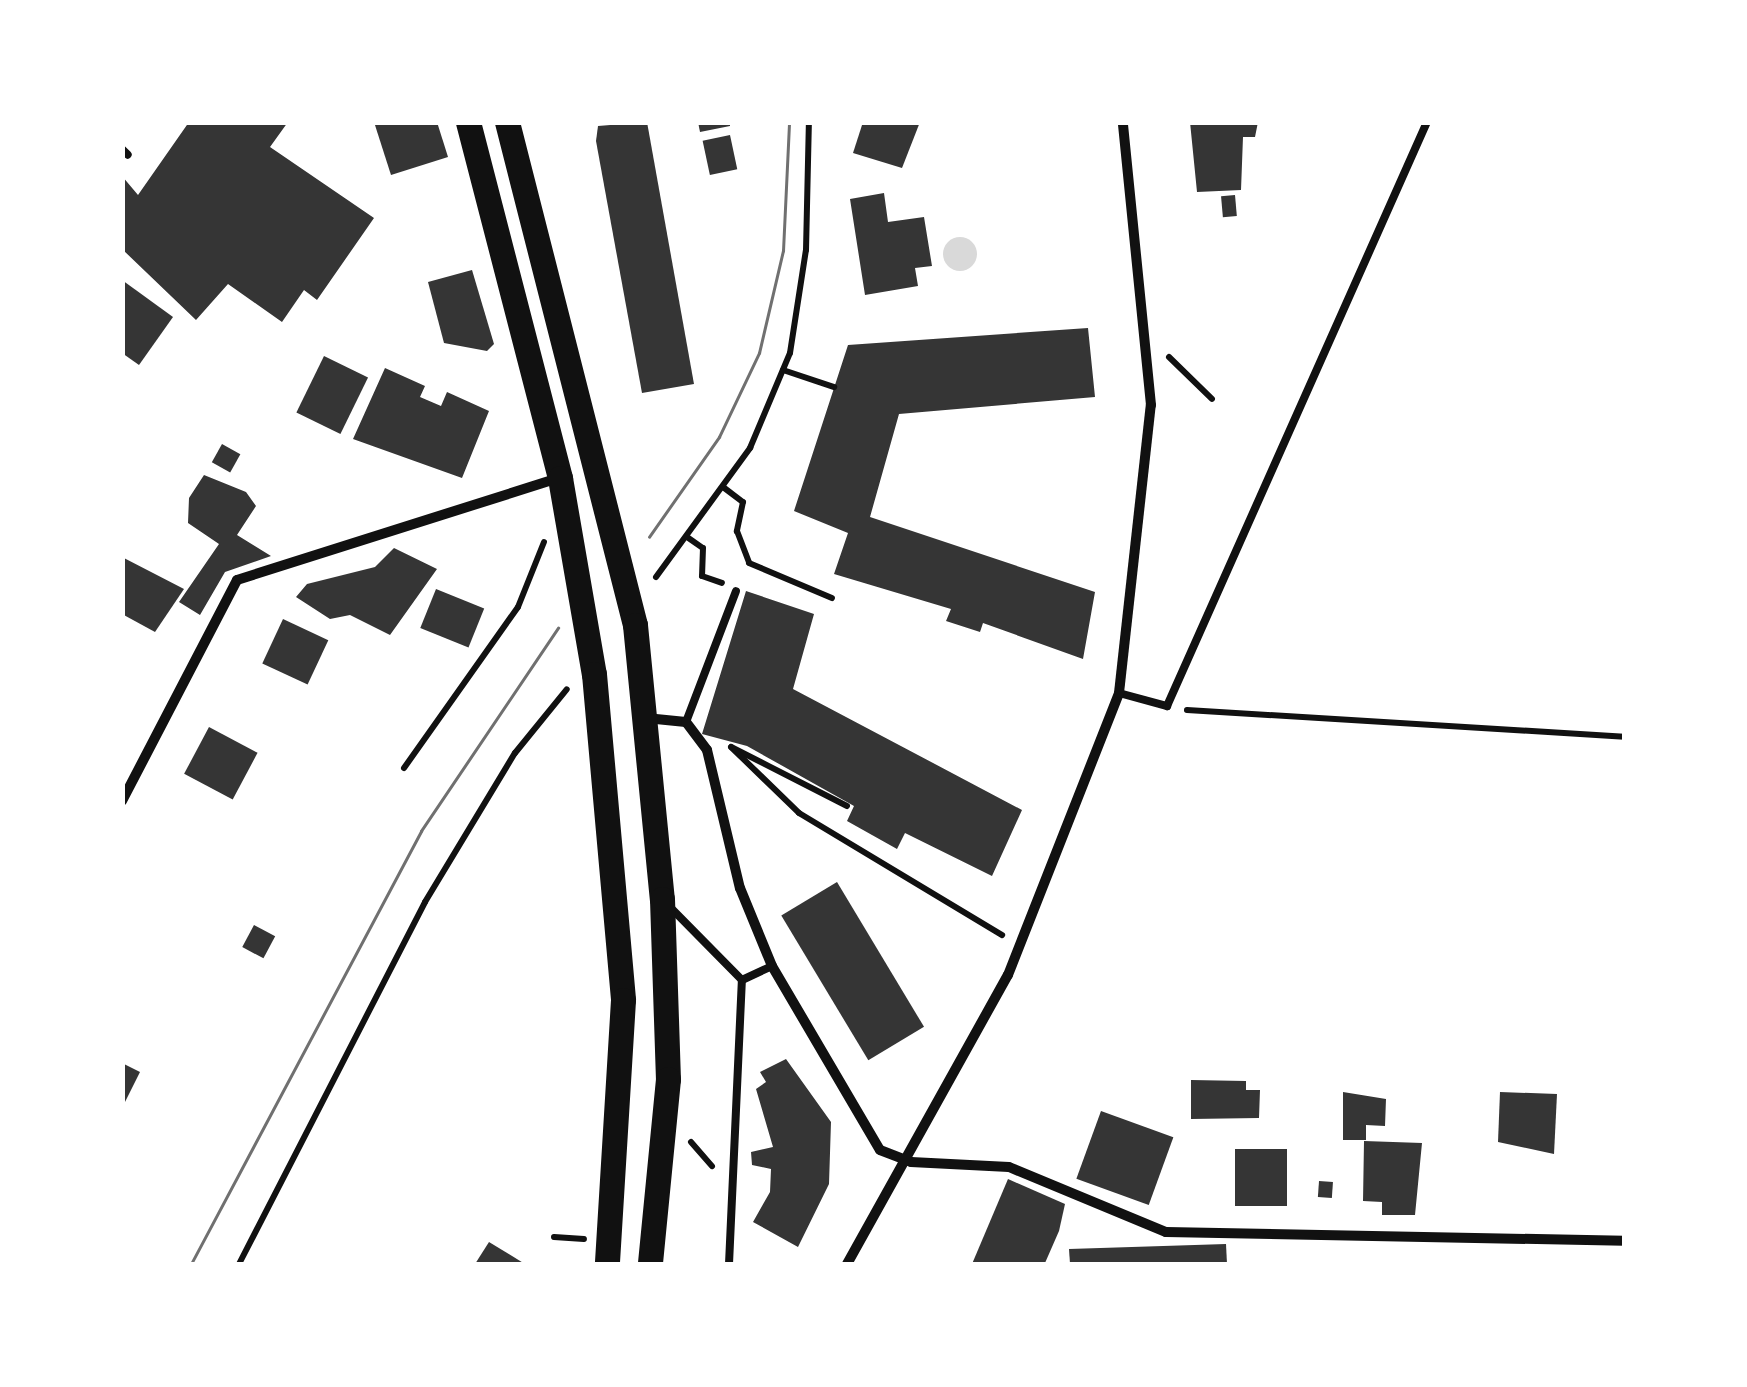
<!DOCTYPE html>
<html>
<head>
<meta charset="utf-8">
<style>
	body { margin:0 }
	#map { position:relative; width:1747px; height:1387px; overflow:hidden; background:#fff; font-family:"Libre Baskerville",serif }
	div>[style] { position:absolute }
	.water>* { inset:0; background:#d9d9d9 }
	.round { border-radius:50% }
	.building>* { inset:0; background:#353535; transform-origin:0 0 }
	.path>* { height:6px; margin:-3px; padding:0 3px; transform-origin:3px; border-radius:3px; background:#111 }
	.service>* { height:8px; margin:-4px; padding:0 4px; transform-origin:4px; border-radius:4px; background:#111 }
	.minor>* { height:10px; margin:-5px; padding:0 5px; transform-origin:5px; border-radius:5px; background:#111 }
	.primary>* { height:25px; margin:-12.5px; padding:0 12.5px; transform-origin:12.5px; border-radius:12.5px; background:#111 }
	.tram>* { height:2.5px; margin:-1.25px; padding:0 1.25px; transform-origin:1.25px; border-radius:1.25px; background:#707070 }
	span { translate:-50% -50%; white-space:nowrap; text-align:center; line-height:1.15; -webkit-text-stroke:9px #fff; paint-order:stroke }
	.frame { position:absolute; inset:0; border:125px solid #fff; pointer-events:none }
</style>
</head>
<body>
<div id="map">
	<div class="water">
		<div class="round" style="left:943px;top:237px;width:34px;height:34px"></div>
	</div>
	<div class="building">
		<div style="clip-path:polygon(189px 122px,288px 122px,270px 147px,374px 218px,317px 300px,304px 290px,282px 322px,228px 284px,196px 320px,122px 249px,122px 176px,138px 195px)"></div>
		<div style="clip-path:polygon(374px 122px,437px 122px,448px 157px,391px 175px)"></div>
		<div style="clip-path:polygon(647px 122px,694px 384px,642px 393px,596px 141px,598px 126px)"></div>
		<div style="clip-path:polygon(698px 122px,730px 122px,730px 126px,700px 132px)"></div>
		<div style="clip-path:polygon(863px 122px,920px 122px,902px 168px,853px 153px)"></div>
		<div style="clip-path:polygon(1190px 122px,1258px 122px,1255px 137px,1243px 137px,1241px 190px,1197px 192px)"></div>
		<div style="left:730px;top:135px;width:35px;height:28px;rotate:78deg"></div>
		<div style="clip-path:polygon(884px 193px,888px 222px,924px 217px,932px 266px,915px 268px,918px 286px,865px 295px,850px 199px)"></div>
		<div style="left:1235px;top:195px;width:21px;height:14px;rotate:85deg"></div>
		<div style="clip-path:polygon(472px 270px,494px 344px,487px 351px,444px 343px,428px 282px)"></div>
		<div style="clip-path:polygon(122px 280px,173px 317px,139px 365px,122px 353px)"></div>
		<div style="clip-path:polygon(1088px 328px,1095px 397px,899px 414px,870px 517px,1095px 592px,1083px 659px,983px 623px,980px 632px,946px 621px,951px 609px,834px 574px,848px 533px,794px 511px,848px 345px)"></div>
		<div style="left:324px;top:356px;width:49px;height:63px;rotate:26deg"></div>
		<div style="clip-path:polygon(385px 368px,425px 386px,420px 397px,441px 406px,447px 392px,489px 411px,462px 478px,353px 439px)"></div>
		<div style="left:222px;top:444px;width:21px;height:21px;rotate:29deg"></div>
		<div style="clip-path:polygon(204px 475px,246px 492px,256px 506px,237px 535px,271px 556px,225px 572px,200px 615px,179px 602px,219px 544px,188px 523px,189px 498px)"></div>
		<div style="clip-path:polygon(394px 548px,437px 569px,390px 635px,350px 615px,330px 619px,296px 597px,307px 584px,375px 567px)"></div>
		<div style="clip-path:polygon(122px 557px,184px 589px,155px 632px,122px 614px)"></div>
		<div style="left:436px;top:589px;width:52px;height:42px;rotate:22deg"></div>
		<div style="clip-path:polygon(746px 591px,814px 614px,793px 689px,1022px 810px,992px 876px,905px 833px,897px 849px,847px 821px,854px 806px,747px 746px,702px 734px)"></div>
		<div style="left:283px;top:619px;width:50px;height:49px;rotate:25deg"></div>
		<div style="left:209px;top:727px;width:55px;height:53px;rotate:28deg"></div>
		<div style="left:837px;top:882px;width:169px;height:65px;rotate:59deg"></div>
		<div style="left:254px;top:925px;width:24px;height:25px;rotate:28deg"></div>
		<div style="clip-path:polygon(786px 1059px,831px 1122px,829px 1184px,798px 1247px,753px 1222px,770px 1192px,771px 1169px,752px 1165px,751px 1152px,773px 1147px,756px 1089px,766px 1082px,760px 1072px)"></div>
		<div style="clip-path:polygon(122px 1063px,140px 1072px,122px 1108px)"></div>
		<div style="clip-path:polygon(1191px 1080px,1246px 1081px,1246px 1090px,1260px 1090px,1259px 1118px,1191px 1119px)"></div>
		<div style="clip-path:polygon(1343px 1092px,1386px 1099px,1385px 1126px,1366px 1125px,1366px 1140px,1343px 1140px)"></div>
		<div style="clip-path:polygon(1500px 1092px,1557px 1094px,1554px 1154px,1498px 1142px)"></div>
		<div style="left:1101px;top:1111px;width:77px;height:72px;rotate:20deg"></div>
		<div style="clip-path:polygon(1364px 1141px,1422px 1143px,1415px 1215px,1382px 1215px,1382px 1202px,1363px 1201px)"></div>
		<div style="left:1235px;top:1149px;width:52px;height:57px"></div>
		<div style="clip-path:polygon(1008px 1179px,1065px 1204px,1059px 1231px,1045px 1263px,972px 1264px)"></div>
		<div style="left:1319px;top:1181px;width:14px;height:16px;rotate:4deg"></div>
		<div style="clip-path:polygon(489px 1242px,525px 1264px,475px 1264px)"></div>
		<div style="clip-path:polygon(1226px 1244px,1227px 1264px,1070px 1264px,1069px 1249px)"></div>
	</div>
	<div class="path">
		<div style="left:1169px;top:357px;width:60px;rotate:44.3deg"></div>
		<div style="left:783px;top:370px;width:54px;rotate:18.4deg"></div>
		<div style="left:723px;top:487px;width:25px;rotate:37deg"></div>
		<div style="left:743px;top:502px;width:30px;rotate:102deg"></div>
		<div style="left:737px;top:531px;width:34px;rotate:69deg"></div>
		<div style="left:749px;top:563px;width:90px;rotate:22.9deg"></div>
		<div style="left:687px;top:537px;width:19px;rotate:35deg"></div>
		<div style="left:703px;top:548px;width:28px;rotate:92deg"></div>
		<div style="left:702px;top:576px;width:21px;rotate:19deg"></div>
		<div style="left:656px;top:577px;width:160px;rotate:-53.9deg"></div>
		<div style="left:750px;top:448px;width:103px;rotate:-67.2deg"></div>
		<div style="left:790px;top:353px;width:104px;rotate:-81.2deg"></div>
		<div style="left:806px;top:250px;width:128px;rotate:-88.7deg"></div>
		<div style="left:1187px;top:710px;width:438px;rotate:3.5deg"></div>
		<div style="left:404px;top:768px;width:197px;rotate:-54.7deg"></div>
		<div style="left:518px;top:607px;width:70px;rotate:-68.2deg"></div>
		<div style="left:847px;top:806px;width:130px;rotate:-153deg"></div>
		<div style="left:731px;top:747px;width:95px;rotate:44.1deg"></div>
		<div style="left:799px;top:813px;width:237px;rotate:31deg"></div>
		<div style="left:691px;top:1142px;width:32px;rotate:49deg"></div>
		<div style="left:554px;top:1237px;width:30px;rotate:4deg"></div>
		<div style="left:239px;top:1264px;width:407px;rotate:-62.8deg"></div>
		<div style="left:425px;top:902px;width:174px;rotate:-58.9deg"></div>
		<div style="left:515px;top:753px;width:82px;rotate:-50.9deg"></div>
	</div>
	<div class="service">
		<div style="left:122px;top:149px;width:8px;rotate:45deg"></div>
		<div style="left:1119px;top:693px;width:50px;rotate:15.2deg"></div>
		<div style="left:1167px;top:706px;width:639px;rotate:-66deg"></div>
		<div style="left:686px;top:722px;width:140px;rotate:-69.1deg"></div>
		<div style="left:668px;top:905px;width:105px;rotate:45.4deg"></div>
		<div style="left:729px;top:1264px;width:284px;rotate:-87.4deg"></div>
		<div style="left:742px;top:980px;width:33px;rotate:-25deg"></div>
	</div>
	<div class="minor">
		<div style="left:646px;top:718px;width:40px;rotate:5.7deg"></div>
		<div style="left:686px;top:722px;width:35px;rotate:53deg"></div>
		<div style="left:707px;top:750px;width:142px;rotate:76.6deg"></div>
		<div style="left:740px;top:888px;width:84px;rotate:67.7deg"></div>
		<div style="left:772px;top:966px;width:213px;rotate:59.6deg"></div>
		<div style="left:880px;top:1150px;width:33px;rotate:21deg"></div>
		<div style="left:911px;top:1162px;width:98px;rotate:2.9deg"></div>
		<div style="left:1009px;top:1167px;width:170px;rotate:22.5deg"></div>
		<div style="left:1166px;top:1232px;width:458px;rotate:1.1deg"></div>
		<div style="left:122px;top:801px;width:249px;rotate:-62.5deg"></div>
		<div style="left:237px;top:580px;width:338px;rotate:-17.6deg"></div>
		<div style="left:847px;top:1264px;width:331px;rotate:-60.9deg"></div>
		<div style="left:1008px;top:975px;width:303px;rotate:-68.5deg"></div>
		<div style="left:1119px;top:693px;width:290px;rotate:-83.7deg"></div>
		<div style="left:1151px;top:405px;width:284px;rotate:-95.7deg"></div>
	</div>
	<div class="primary">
		<div style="left:468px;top:122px;width:368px;rotate:75.5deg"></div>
		<div style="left:560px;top:478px;width:199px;rotate:80.2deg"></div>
		<div style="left:594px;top:674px;width:327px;rotate:84.9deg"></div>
		<div style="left:623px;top:1000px;width:264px;rotate:93.5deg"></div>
		<div style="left:507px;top:122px;width:519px;rotate:75.72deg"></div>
		<div style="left:635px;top:625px;width:275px;rotate:84.4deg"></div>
		<div style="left:662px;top:899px;width:180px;rotate:88.1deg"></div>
		<div style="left:668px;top:1079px;width:186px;rotate:95.6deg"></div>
	</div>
	<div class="tram">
		<div style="left:649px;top:537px;width:122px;rotate:-55deg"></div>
		<div style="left:719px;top:437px;width:93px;rotate:-64.5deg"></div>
		<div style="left:759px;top:353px;width:105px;rotate:-76.8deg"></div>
		<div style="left:783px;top:251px;width:129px;rotate:-87.3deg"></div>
		<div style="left:191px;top:1264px;width:490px;rotate:-62deg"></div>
		<div style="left:421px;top:831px;width:245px;rotate:-56deg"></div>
	</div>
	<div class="frame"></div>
</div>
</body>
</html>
